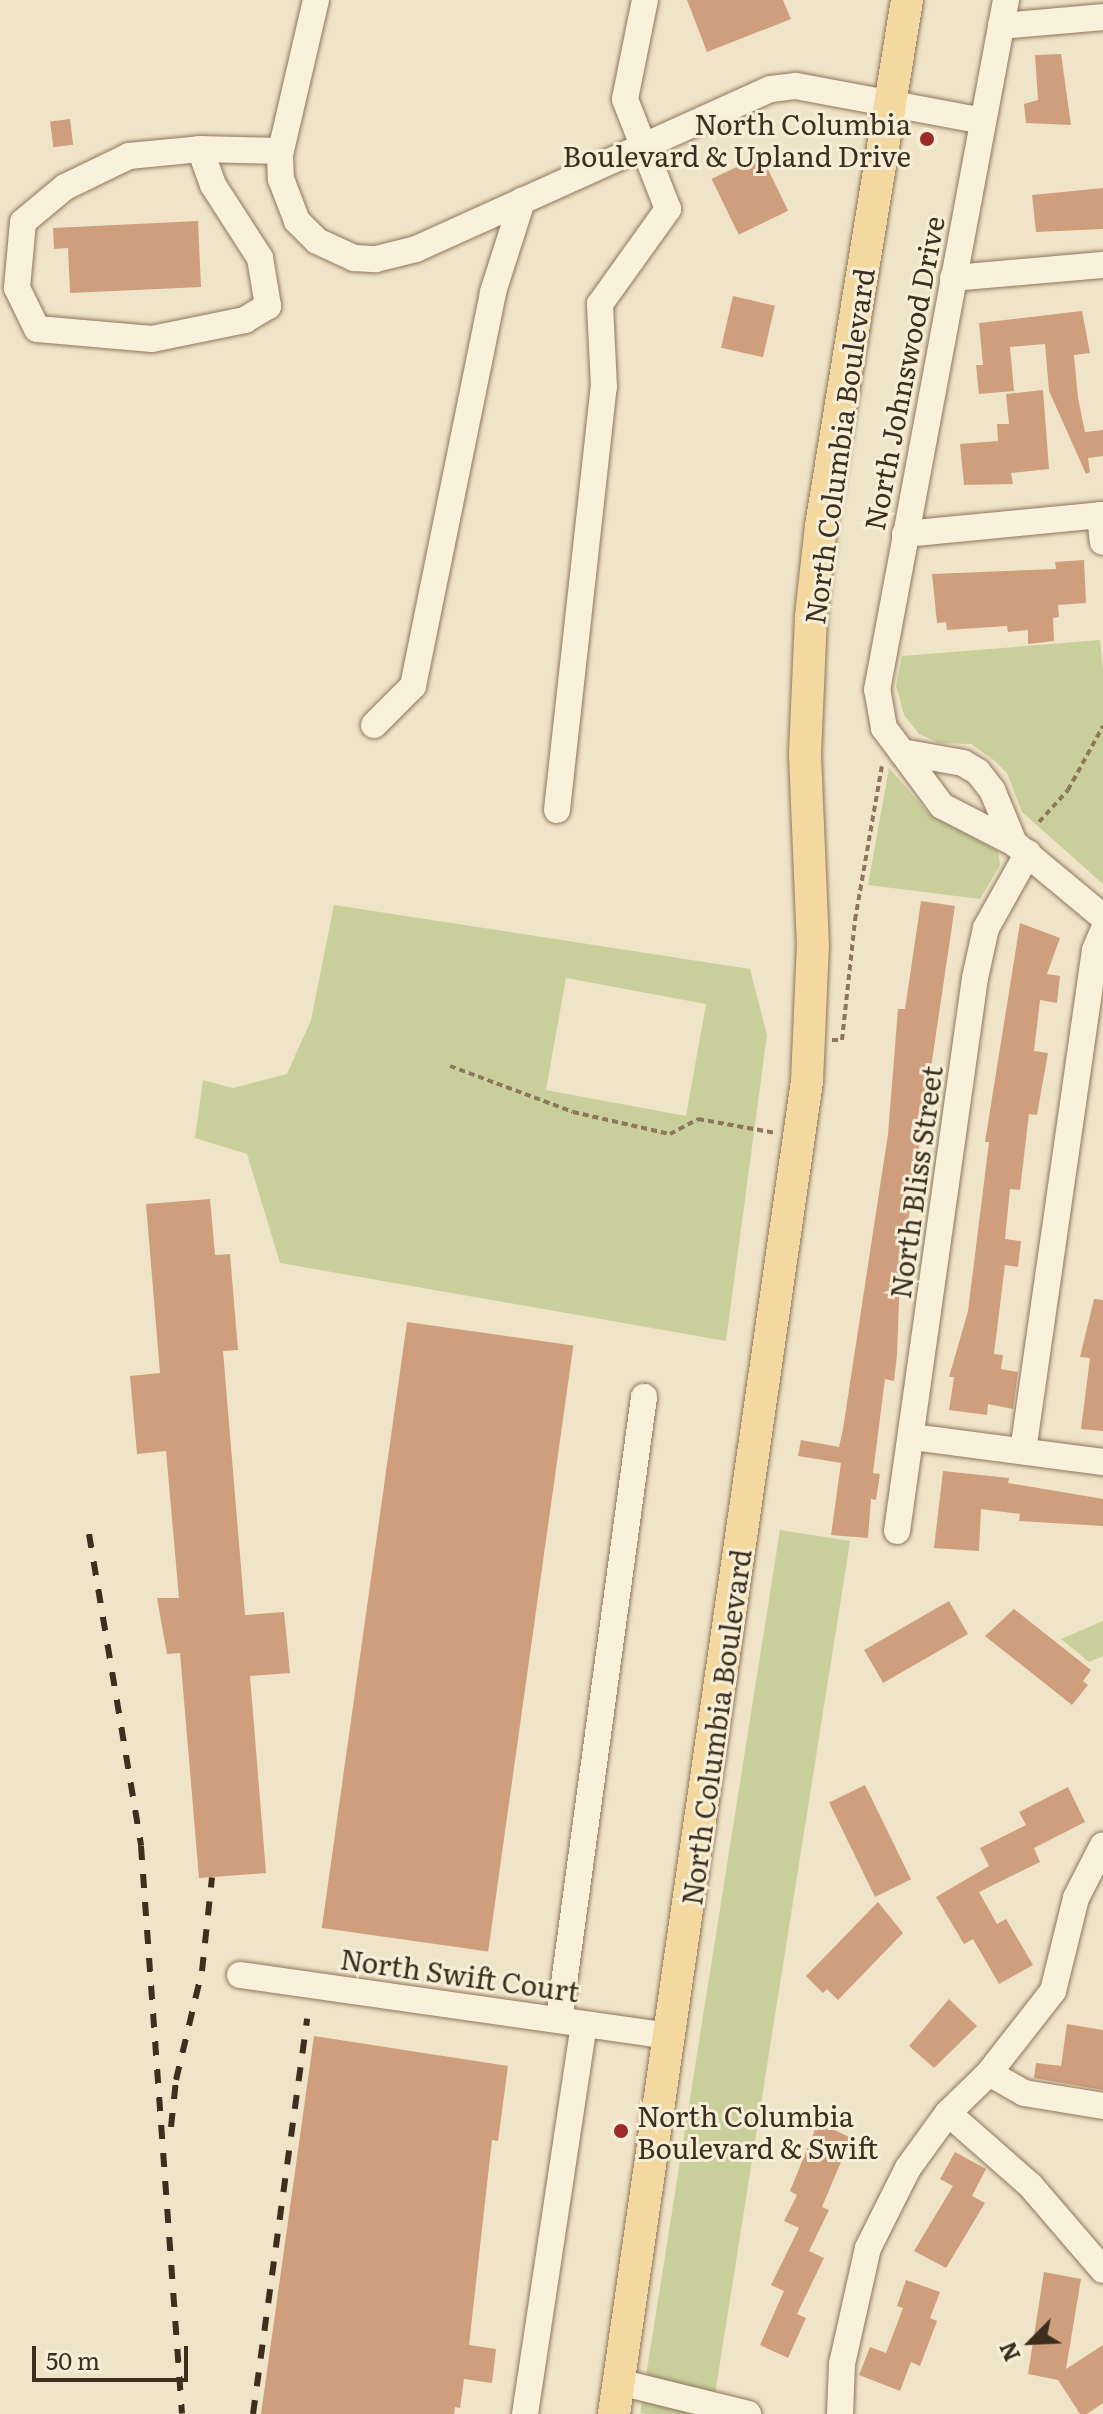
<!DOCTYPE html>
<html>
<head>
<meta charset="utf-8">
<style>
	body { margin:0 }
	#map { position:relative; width:1103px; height:2414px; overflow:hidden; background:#f0e4c8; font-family:Literata,serif }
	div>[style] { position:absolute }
	.green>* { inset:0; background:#c9cf9b; transform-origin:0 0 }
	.building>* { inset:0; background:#cf9f7d; transform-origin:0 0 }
	.path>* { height:4px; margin-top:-2px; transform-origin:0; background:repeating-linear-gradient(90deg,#8d765c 0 6px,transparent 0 10px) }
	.roads { filter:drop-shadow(0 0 2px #8d765c) drop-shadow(0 0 2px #8d765c) }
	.minor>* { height:26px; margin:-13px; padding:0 13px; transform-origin:13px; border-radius:13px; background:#faf1dc }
	.major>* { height:32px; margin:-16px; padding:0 16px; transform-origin:16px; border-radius:16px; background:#f3d9a0 }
	.rail>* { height:6px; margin-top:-3px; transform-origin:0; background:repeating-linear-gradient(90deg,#3d2e20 0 14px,transparent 0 28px) }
	.dots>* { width:22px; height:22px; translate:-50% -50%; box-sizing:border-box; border:4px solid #f7eed8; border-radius:50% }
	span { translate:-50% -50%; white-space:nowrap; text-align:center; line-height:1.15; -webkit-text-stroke:6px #f7eed8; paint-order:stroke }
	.poi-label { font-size:28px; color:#3d2e20 }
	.right { translate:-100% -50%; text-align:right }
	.left { translate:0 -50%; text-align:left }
	.street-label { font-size:28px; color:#3d2e20 }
	.north { position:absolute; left:991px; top:2302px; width:80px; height:80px; -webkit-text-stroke:6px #f7eed8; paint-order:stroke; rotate:246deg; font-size:22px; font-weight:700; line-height:32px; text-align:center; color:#3d2e20 }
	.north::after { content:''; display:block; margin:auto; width:28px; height:36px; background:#3d2e20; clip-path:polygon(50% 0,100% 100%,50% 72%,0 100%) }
	.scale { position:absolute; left:32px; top:2346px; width:156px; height:36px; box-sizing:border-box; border:4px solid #3d2e20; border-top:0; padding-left:10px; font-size:24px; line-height:28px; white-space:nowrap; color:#3d2e20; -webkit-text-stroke:6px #f7eed8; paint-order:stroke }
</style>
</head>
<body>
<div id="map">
	<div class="green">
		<div style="clip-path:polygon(1100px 640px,1103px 671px,1103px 884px,1022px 812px,1007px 773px,995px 761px,971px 744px,939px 743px,919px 734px,904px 715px,896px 686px,902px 656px)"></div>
		<div style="clip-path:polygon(889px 768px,929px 814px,998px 851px,1000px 865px,980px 899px,868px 885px)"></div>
		<div style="clip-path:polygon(evenodd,334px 905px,750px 969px,767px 1035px,726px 1341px,280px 1263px,247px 1154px,195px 1138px,203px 1080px,233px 1088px,287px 1074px,311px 1020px,334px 905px,566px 978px,706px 1004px,686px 1116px,546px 1090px,566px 978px)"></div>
		<div style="left:780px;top:1530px;width:71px;height:894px;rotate:9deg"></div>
		<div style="clip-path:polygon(1103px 1621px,1103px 1656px,1089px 1662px,1061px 1639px)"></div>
	</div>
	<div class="building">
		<div style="clip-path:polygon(687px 0,783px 0,791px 19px,707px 52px)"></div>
		<div style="clip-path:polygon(1061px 54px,1071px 125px,1026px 123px,1024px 104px,1038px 100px,1035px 55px)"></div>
		<div style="left:70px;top:119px;width:26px;height:20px;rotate:83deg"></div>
		<div style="left:761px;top:155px;width:62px;height:55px;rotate:64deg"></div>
		<div style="clip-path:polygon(1103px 188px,1103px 229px,1036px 232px,1032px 195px)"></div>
		<div style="clip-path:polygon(198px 221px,201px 287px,70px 293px,68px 248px,54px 249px,53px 228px)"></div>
		<div style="left:733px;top:296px;width:43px;height:53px;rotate:13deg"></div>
		<div style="clip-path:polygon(1082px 311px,1090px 353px,1074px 355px,1078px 398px,1085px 432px,1103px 430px,1103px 456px,1088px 458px,1090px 472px,1086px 474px,1049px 391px,1045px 344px,1010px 347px,1014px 391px,979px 394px,976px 365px,983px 365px,979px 323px)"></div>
		<div style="clip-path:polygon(1043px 390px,1049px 469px,1011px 473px,1013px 484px,964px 485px,960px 444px,998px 441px,997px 424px,1009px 424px,1006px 394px)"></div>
		<div style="clip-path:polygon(1084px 560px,1086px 603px,1058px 605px,1059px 617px,1053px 618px,1054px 641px,1028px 644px,1028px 630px,1008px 632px,1007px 626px,947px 630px,946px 622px,937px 623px,932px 574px,1056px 569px,1055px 562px)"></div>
		<div style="clip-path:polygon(921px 901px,955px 906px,900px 1276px,897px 1355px,894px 1381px,885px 1379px,873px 1473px,880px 1474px,876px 1500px,871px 1499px,868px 1538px,831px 1535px,841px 1463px,798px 1456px,801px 1440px,839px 1447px,843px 1429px,888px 1134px,898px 1009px,905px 1009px)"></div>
		<div style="clip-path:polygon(1020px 923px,1060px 938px,1047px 974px,1060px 976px,1057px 1003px,1040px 1000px,1034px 1051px,1048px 1053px,1037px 1115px,1029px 1114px,1020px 1190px,1010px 1189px,1005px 1239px,1021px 1241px,1018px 1267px,1005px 1265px,994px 1354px,1003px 1355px,1001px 1369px,1018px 1372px,1013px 1409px,988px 1404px,987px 1415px,949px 1410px,954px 1377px,949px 1377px,968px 1311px,989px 1142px,985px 1142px)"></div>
		<div style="clip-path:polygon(210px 1199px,215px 1255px,230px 1254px,238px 1350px,223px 1351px,245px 1615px,284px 1612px,290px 1673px,250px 1676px,266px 1873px,199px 1878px,180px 1653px,167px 1654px,157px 1598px,179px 1598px,166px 1451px,137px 1454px,130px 1376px,160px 1373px,146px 1204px)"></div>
		<div style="clip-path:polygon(1094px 1299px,1103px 1300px,1103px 1431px,1081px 1429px,1090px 1358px,1080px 1357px)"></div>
		<div style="left:407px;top:1322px;width:168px;height:612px;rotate:8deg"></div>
		<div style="clip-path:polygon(943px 1471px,1009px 1478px,1008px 1483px,1103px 1499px,1103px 1526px,1019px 1521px,1020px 1514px,981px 1509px,979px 1551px,934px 1548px)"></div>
		<div style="left:949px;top:1601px;width:38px;height:98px;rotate:60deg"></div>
		<div style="clip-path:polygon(1014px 1609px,1091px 1670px,1083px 1681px,1088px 1685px,1072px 1705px,985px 1636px)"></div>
		<div style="left:865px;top:1785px;width:105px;height:40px;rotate:64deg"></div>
		<div style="clip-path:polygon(1068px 1787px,1085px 1822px,1034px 1848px,1040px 1862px,979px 1892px,997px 1924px,1006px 1919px,1033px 1965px,999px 1984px,973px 1939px,964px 1944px,936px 1897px,989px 1866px,980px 1848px,1026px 1825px,1019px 1812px)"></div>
		<div style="clip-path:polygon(878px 1902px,903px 1933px,838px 2000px,827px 1989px,823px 1993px,806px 1976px)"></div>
		<div style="clip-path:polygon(949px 1999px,977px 2026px,934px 2068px,909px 2046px)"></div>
		<div style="clip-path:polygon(1067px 2024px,1103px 2030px,1103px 2090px,1034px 2078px,1036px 2063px,1061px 2066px)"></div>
		<div style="clip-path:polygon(314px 2036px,508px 2066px,498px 2141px,492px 2140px,469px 2345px,496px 2349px,492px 2383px,464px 2379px,460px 2408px,455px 2407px,454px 2414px,261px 2414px)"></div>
		<div style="clip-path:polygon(818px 2122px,851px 2138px,822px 2207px,829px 2210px,809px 2251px,824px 2258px,797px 2314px,806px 2318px,788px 2358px,760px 2345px,784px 2291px,771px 2285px,799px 2228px,784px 2221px,797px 2195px,790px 2191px)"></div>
		<div style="clip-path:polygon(955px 2152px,986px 2169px,972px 2196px,985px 2203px,946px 2268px,914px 2251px,953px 2186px,940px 2179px)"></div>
		<div style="clip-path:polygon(1044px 2272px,1081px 2279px,1066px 2369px,1103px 2345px,1103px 2403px,1087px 2414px,1080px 2414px,1058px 2380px,1028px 2374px)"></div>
		<div style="clip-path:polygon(906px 2280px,940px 2292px,930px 2318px,937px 2321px,920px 2366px,911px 2362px,900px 2391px,859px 2375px,870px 2347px,886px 2353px,903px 2308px,897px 2306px)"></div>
	</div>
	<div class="path">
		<div style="left:1039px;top:822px;width:43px;rotate:-47.8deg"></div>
		<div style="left:1068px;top:790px;width:73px;rotate:-61.3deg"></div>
		<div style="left:832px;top:1040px;width:10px"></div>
		<div style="left:842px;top:1040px;width:121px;rotate:-83.8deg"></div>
		<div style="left:855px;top:920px;width:156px;rotate:-80.1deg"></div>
		<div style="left:450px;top:1066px;width:131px;rotate:20.5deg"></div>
		<div style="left:573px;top:1112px;width:99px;rotate:12.8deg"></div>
		<div style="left:670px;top:1134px;width:32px;rotate:-28deg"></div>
		<div style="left:698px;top:1119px;width:79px;rotate:10.2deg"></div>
	</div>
	<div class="roads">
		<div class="minor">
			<div style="left:316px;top:0;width:159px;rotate:103.1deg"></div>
			<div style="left:280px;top:155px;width:24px;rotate:88deg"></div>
			<div style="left:281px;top:179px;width:45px;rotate:69.1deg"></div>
			<div style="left:297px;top:221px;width:28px;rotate:45deg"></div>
			<div style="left:317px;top:241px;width:41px;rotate:24.7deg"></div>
			<div style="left:354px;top:258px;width:22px;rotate:3deg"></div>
			<div style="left:376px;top:259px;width:41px;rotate:-14deg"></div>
			<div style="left:416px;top:249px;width:389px;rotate:-24.3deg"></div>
			<div style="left:771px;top:89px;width:25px;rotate:-7deg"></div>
			<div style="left:796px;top:86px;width:190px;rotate:10.6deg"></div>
			<div style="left:1001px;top:26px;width:102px;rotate:-5deg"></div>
			<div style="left:200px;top:149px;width:38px;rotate:70deg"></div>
			<div style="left:213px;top:185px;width:87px;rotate:57.2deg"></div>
			<div style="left:260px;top:258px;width:49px;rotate:80.5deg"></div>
			<div style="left:268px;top:306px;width:27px;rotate:149deg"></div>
			<div style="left:245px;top:320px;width:95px;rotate:168.5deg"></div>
			<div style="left:152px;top:339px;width:115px;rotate:-175deg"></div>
			<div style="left:37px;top:329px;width:46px;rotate:-116deg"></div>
			<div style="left:17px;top:288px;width:66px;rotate:-84.8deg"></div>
			<div style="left:23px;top:222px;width:55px;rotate:-39.8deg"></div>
			<div style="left:65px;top:187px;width:71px;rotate:-25.8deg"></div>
			<div style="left:129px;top:156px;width:71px;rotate:-5.6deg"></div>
			<div style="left:200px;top:149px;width:80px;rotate:1.4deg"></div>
			<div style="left:953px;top:278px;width:151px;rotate:-5deg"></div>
			<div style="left:1100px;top:515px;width:27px;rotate:84deg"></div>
			<div style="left:905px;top:534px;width:199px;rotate:-5.5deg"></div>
			<div style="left:374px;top:725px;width:55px;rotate:-45deg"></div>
			<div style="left:413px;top:686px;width:402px;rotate:-78.5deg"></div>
			<div style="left:493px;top:292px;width:96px;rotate:-72.3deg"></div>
			<div style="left:902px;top:752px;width:30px;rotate:-127deg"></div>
			<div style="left:884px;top:728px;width:39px;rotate:-100deg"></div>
			<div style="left:877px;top:690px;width:702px;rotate:-79.41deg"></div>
			<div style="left:557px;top:810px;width:426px;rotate:-83.7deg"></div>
			<div style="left:604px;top:387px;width:83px;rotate:-92.8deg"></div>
			<div style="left:600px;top:304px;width:117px;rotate:-54.4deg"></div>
			<div style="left:668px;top:209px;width:118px;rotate:-111.4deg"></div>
			<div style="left:625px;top:99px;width:101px;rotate:-78.6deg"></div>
			<div style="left:1014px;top:843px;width:57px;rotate:-112.5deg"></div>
			<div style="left:992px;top:790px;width:23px;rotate:-128deg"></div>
			<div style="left:978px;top:772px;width:17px;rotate:-149deg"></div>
			<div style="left:963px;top:763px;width:62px;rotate:-169.8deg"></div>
			<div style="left:902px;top:752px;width:67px;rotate:53.5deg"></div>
			<div style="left:942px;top:806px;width:81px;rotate:27.2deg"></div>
			<div style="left:1014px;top:843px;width:116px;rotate:39.7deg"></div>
			<div style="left:913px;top:1437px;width:192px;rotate:7.5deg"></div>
			<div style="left:1023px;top:1451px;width:506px;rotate:-81.82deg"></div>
			<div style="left:1095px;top:950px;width:21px;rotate:-67deg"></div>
			<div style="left:897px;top:1531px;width:558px;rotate:-81.97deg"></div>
			<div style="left:975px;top:978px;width:51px;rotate:-77.6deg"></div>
			<div style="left:986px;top:928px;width:86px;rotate:-60.8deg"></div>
			<div style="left:240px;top:1975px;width:434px;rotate:8.1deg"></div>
			<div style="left:559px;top:2020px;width:629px;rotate:-82.23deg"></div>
			<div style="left:989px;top:2073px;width:40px;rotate:29.7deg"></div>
			<div style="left:1024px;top:2093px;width:80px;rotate:9.3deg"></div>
			<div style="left:948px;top:2113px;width:109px;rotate:41.3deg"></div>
			<div style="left:1030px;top:2185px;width:112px;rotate:49.3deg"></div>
			<div style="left:619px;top:2382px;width:133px;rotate:13.9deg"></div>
			<div style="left:525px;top:2414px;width:394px;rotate:-81.4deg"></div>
			<div style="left:840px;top:2414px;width:50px;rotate:-87.7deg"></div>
			<div style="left:842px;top:2364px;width:119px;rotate:-77.4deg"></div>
			<div style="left:868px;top:2248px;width:89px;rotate:-63.4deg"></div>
			<div style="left:908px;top:2168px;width:68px;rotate:-54deg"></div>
			<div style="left:948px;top:2113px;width:57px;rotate:-44.3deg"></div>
			<div style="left:989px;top:2073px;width:104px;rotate:-52deg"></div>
			<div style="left:1053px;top:1991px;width:96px;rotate:-76.1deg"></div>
			<div style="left:1076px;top:1898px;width:59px;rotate:-63deg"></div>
		</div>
		<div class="major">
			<div style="left:614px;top:2414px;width:1347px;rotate:-81.76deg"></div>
			<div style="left:807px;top:1081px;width:135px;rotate:-87.5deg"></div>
			<div style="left:813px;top:946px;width:192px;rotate:-92.4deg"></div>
			<div style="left:805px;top:754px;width:138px;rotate:-87.5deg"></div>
			<div style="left:811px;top:616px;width:91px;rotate:-83.7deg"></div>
			<div style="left:821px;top:526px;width:533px;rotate:-80.71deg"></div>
		</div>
	</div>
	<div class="rail">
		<div style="left:89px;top:1534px;width:316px;rotate:80.5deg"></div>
		<div style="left:141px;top:1846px;width:569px;rotate:85.87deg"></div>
		<div style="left:171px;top:2127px;width:47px;rotate:-83.9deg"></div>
		<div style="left:176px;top:2080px;width:112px;rotate:-76.6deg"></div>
		<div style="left:202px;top:1971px;width:94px;rotate:-83.9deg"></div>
		<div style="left:253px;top:2414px;width:399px;rotate:-82.2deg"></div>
	</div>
	<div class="dots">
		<div style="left:927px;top:139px;background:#9e2a2b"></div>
		<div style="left:621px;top:2131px;background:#9e2a2b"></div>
	</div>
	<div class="poi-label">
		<span class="right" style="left:911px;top:139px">North Columbia<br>Boulevard &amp; Upland Drive</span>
		<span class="left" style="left:637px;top:2131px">North Columbia<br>Boulevard &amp; Swift</span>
	</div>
	<div class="street-label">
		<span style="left:903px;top:373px;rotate:-79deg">North Johnswood Drive</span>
		<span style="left:838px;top:446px;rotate:-82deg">North Columbia Boulevard</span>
		<span style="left:915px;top:1182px;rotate:-82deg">North Bliss Street</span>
		<span style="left:715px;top:1727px;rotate:-82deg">North Columbia Boulevard</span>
		<span style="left:460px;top:1974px;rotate:8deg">North Swift Court</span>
	</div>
	<div class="north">N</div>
	<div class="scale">50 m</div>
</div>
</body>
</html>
